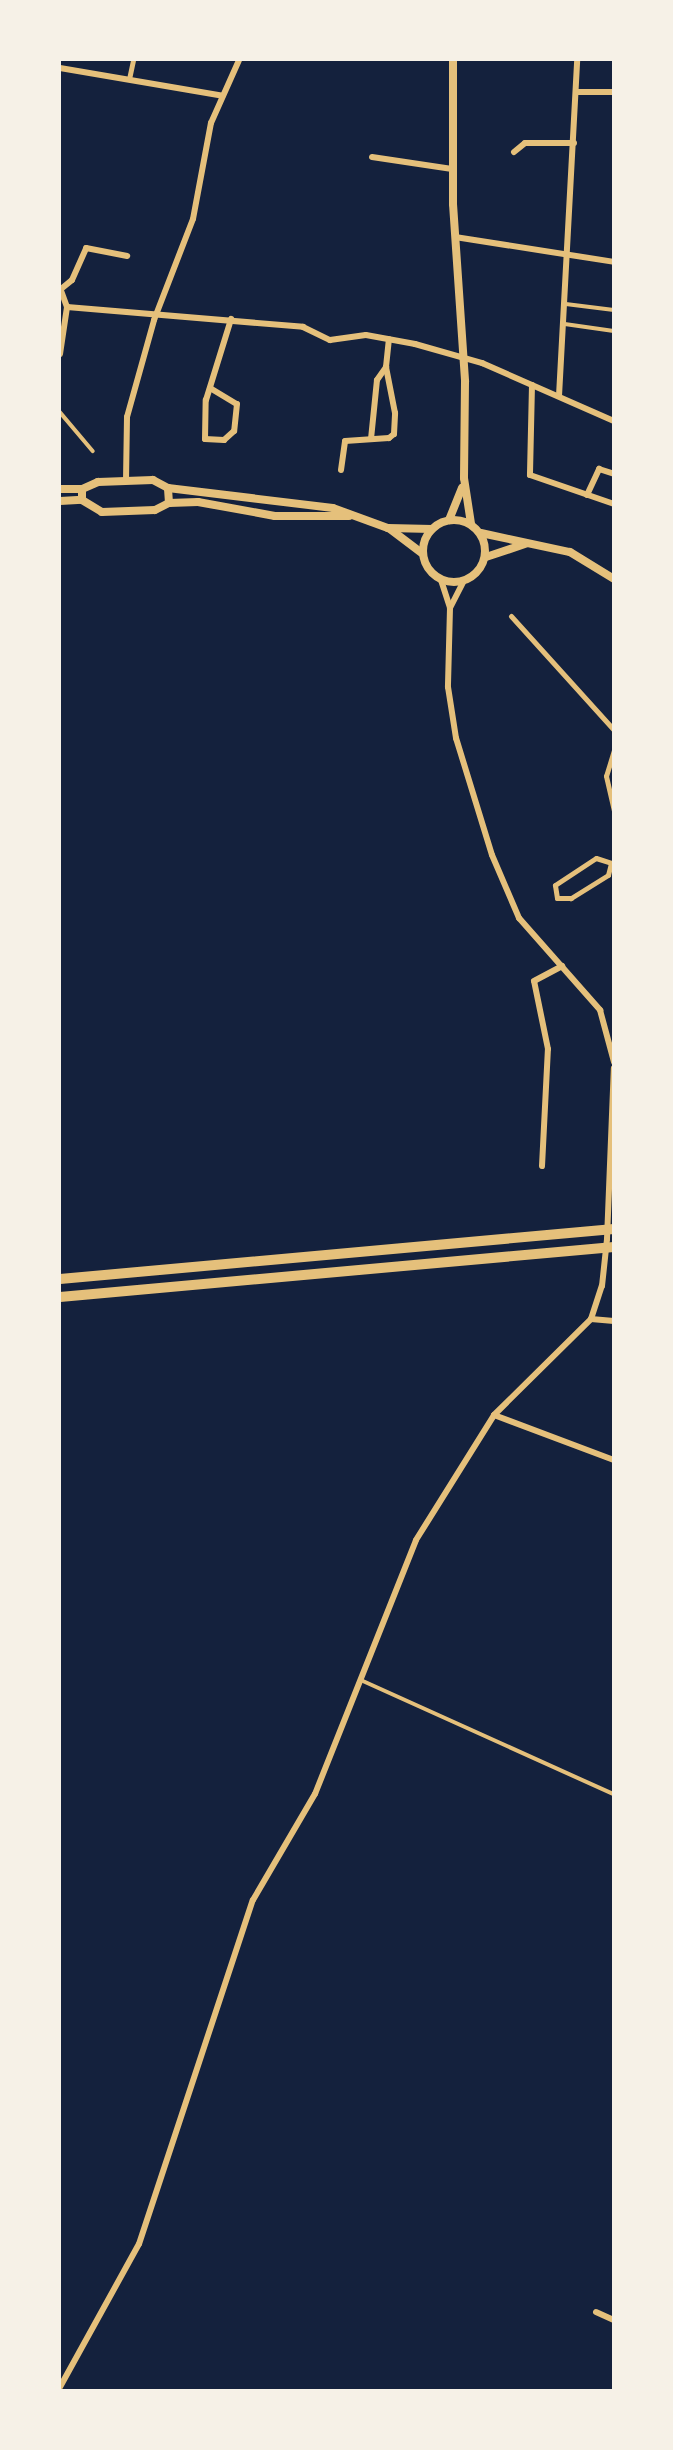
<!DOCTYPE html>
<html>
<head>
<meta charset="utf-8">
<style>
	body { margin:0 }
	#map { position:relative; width:673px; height:2450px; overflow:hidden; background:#14213d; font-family:"Libre Baskerville",serif }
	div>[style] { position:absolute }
	.service>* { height:3.5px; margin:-1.75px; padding:0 1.75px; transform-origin:1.75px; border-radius:1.75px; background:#e5c07b }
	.pedestrian>* { height:5px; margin:-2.5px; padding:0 2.5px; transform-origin:2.5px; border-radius:2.5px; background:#e5c07b }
	.minor>* { height:6px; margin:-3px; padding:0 3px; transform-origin:3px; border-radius:3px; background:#e5c07b }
	.tertiary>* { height:8px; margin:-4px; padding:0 4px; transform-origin:4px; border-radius:4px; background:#e5c07b }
	.tertiary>.ring { margin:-4px; padding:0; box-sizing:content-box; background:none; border:8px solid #e5c07b; border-radius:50% }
	.trunk>* { height:10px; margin:-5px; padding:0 5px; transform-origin:5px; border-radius:5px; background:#e5c07b }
	span { translate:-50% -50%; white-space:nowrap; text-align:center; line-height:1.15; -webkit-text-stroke:7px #f6f1e7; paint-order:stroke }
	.frame { position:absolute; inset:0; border:61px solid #f6f1e7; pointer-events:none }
</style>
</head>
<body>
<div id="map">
	<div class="service">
		<div style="left:566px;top:304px;width:48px;rotate:7.1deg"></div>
		<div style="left:565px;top:324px;width:49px;rotate:8.1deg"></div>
		<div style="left:60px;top:412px;width:51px;rotate:49.8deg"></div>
		<div style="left:361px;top:1680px;width:277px;rotate:24.3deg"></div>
	</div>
	<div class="pedestrian">
		<div style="left:129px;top:79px;width:19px;rotate:-78deg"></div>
		<div style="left:511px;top:616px;width:154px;rotate:47.9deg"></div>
		<div style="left:614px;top:750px;width:27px;rotate:107deg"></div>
		<div style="left:606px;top:776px;width:36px;rotate:77deg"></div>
		<div style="left:596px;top:858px;width:16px;rotate:18deg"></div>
		<div style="left:611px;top:863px;width:12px;rotate:104deg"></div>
		<div style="left:608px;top:875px;width:44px;rotate:148.1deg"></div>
		<div style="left:571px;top:898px;width:14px;rotate:180deg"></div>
		<div style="left:557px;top:898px;width:13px;rotate:-99deg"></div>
		<div style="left:555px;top:885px;width:49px;rotate:-33.4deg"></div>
	</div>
	<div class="minor">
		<div style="left:60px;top:68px;width:165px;rotate:9.7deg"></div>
		<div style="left:576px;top:92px;width:38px"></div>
		<div style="left:514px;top:152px;width:14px;rotate:-39deg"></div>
		<div style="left:525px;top:143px;width:49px"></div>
		<div style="left:372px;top:157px;width:81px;rotate:8.5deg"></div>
		<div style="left:455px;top:237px;width:161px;rotate:8.9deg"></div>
		<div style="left:61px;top:289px;width:14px;rotate:-39deg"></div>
		<div style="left:72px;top:280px;width:35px;rotate:-66deg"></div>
		<div style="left:86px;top:248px;width:42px;rotate:11deg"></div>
		<div style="left:67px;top:307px;width:237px;rotate:4.8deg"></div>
		<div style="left:303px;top:327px;width:30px;rotate:26deg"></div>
		<div style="left:330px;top:340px;width:36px;rotate:-8deg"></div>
		<div style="left:366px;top:335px;width:50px;rotate:10.4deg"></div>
		<div style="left:415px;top:344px;width:70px;rotate:15.8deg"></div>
		<div style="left:482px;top:363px;width:144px;rotate:23.7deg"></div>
		<div style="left:60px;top:354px;width:48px;rotate:-81.5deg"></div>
		<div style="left:67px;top:307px;width:20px;rotate:-110deg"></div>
		<div style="left:532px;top:385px;width:90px;rotate:91.3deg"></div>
		<div style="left:530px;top:475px;width:89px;rotate:19deg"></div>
		<div style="left:210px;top:388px;width:31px;rotate:31deg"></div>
		<div style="left:237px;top:404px;width:27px;rotate:96deg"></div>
		<div style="left:234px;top:431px;width:13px;rotate:138deg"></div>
		<div style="left:224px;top:440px;width:19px;rotate:-177deg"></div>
		<div style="left:205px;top:439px;width:39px;rotate:-89deg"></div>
		<div style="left:206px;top:400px;width:85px;rotate:-72.8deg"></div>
		<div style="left:559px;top:396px;width:336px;rotate:-86.9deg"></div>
		<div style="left:371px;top:439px;width:59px;rotate:-84.2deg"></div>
		<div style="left:377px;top:380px;width:16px;rotate:-55deg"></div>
		<div style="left:341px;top:470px;width:29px;rotate:-82deg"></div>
		<div style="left:345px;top:441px;width:44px;rotate:-3.9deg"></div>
		<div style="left:389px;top:438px;width:6px;rotate:-39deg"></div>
		<div style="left:394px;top:434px;width:21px;rotate:-87deg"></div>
		<div style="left:395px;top:413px;width:47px;rotate:-101.1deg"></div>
		<div style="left:386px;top:367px;width:28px;rotate:-84deg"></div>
		<div style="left:126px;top:481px;width:64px;rotate:-89.1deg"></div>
		<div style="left:127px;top:417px;width:101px;rotate:-74.4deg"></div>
		<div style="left:154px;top:320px;width:108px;rotate:-68.9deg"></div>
		<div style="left:193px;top:219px;width:98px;rotate:-79.4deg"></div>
		<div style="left:211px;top:123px;width:69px;rotate:-66deg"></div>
		<div style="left:587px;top:495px;width:29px;rotate:-65deg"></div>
		<div style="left:599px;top:469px;width:16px;rotate:18deg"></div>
		<div style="left:441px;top:580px;width:29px;rotate:72deg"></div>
		<div style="left:450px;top:608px;width:79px;rotate:91.5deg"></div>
		<div style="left:448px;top:687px;width:52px;rotate:81.1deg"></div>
		<div style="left:456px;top:738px;width:122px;rotate:72.9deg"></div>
		<div style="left:492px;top:855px;width:69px;rotate:66.8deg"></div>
		<div style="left:519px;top:918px;width:123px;rotate:48.6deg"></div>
		<div style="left:600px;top:1010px;width:54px;rotate:74.9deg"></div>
		<div style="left:450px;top:608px;width:29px;rotate:-63deg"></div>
		<div style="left:542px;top:1166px;width:117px;rotate:-87.1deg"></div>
		<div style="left:548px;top:1049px;width:69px;rotate:-101.6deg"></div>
		<div style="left:534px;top:981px;width:32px;rotate:-28deg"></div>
		<div style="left:591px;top:1319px;width:23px;rotate:5deg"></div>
		<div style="left:494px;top:1415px;width:128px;rotate:20.6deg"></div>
		<div style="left:596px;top:2312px;width:20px;rotate:24deg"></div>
		<div style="left:60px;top:2387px;width:163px;rotate:-61.1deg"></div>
		<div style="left:139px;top:2244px;width:362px;rotate:-71.7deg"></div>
		<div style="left:253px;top:1900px;width:123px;rotate:-59.7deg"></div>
		<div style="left:315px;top:1794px;width:273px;rotate:-68.3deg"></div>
		<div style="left:416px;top:1540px;width:147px;rotate:-58deg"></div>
		<div style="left:494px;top:1415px;width:136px;rotate:-44.7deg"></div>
		<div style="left:591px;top:1319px;width:35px;rotate:-72deg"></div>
		<div style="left:602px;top:1286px;width:47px;rotate:-83.9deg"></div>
		<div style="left:607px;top:1239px;width:171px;rotate:-87.7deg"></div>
	</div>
	<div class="tertiary">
		<div style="left:453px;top:60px;width:144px;rotate:90deg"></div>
		<div style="left:453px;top:204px;width:178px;rotate:86.1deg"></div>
		<div style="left:465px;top:382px;width:96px;rotate:90.6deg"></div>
		<div style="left:464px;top:478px;width:47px;rotate:81.3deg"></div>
		<div style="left:168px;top:488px;width:166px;rotate:6.9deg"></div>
		<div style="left:333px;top:508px;width:59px;rotate:20deg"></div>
		<div style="left:388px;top:528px;width:44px;rotate:1.3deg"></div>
		<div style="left:60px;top:489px;width:22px"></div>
		<div style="left:60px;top:501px;width:22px;rotate:-3deg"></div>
		<div style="left:82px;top:500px;width:23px;rotate:31deg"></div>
		<div style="left:102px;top:512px;width:53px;rotate:-2.2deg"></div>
		<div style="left:155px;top:510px;width:16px;rotate:-27deg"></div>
		<div style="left:169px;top:503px;width:15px;rotate:-94deg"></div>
		<div style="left:168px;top:488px;width:17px;rotate:-152deg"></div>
		<div style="left:153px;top:480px;width:55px;rotate:177.9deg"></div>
		<div style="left:98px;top:482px;width:17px;rotate:156deg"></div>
		<div style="left:82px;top:489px;width:11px;rotate:90deg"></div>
		<div style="left:169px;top:503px;width:29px;rotate:-2deg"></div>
		<div style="left:198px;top:502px;width:78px;rotate:10.3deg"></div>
		<div style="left:275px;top:516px;width:74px"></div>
		<div class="ring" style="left:423px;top:520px;width:54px;height:54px"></div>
		<div style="left:449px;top:520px;width:35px;rotate:-68deg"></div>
		<div style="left:390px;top:529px;width:41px;rotate:37.1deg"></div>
		<div style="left:481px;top:533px;width:91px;rotate:12.1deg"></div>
		<div style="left:570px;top:552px;width:52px;rotate:31.5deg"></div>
		<div style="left:486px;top:557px;width:41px;rotate:-18.4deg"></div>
	</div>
	<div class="trunk">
		<div style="left:60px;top:1279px;width:556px;rotate:-5.16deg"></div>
		<div style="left:60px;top:1297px;width:556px;rotate:-5.16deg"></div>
	</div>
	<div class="frame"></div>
</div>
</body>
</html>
